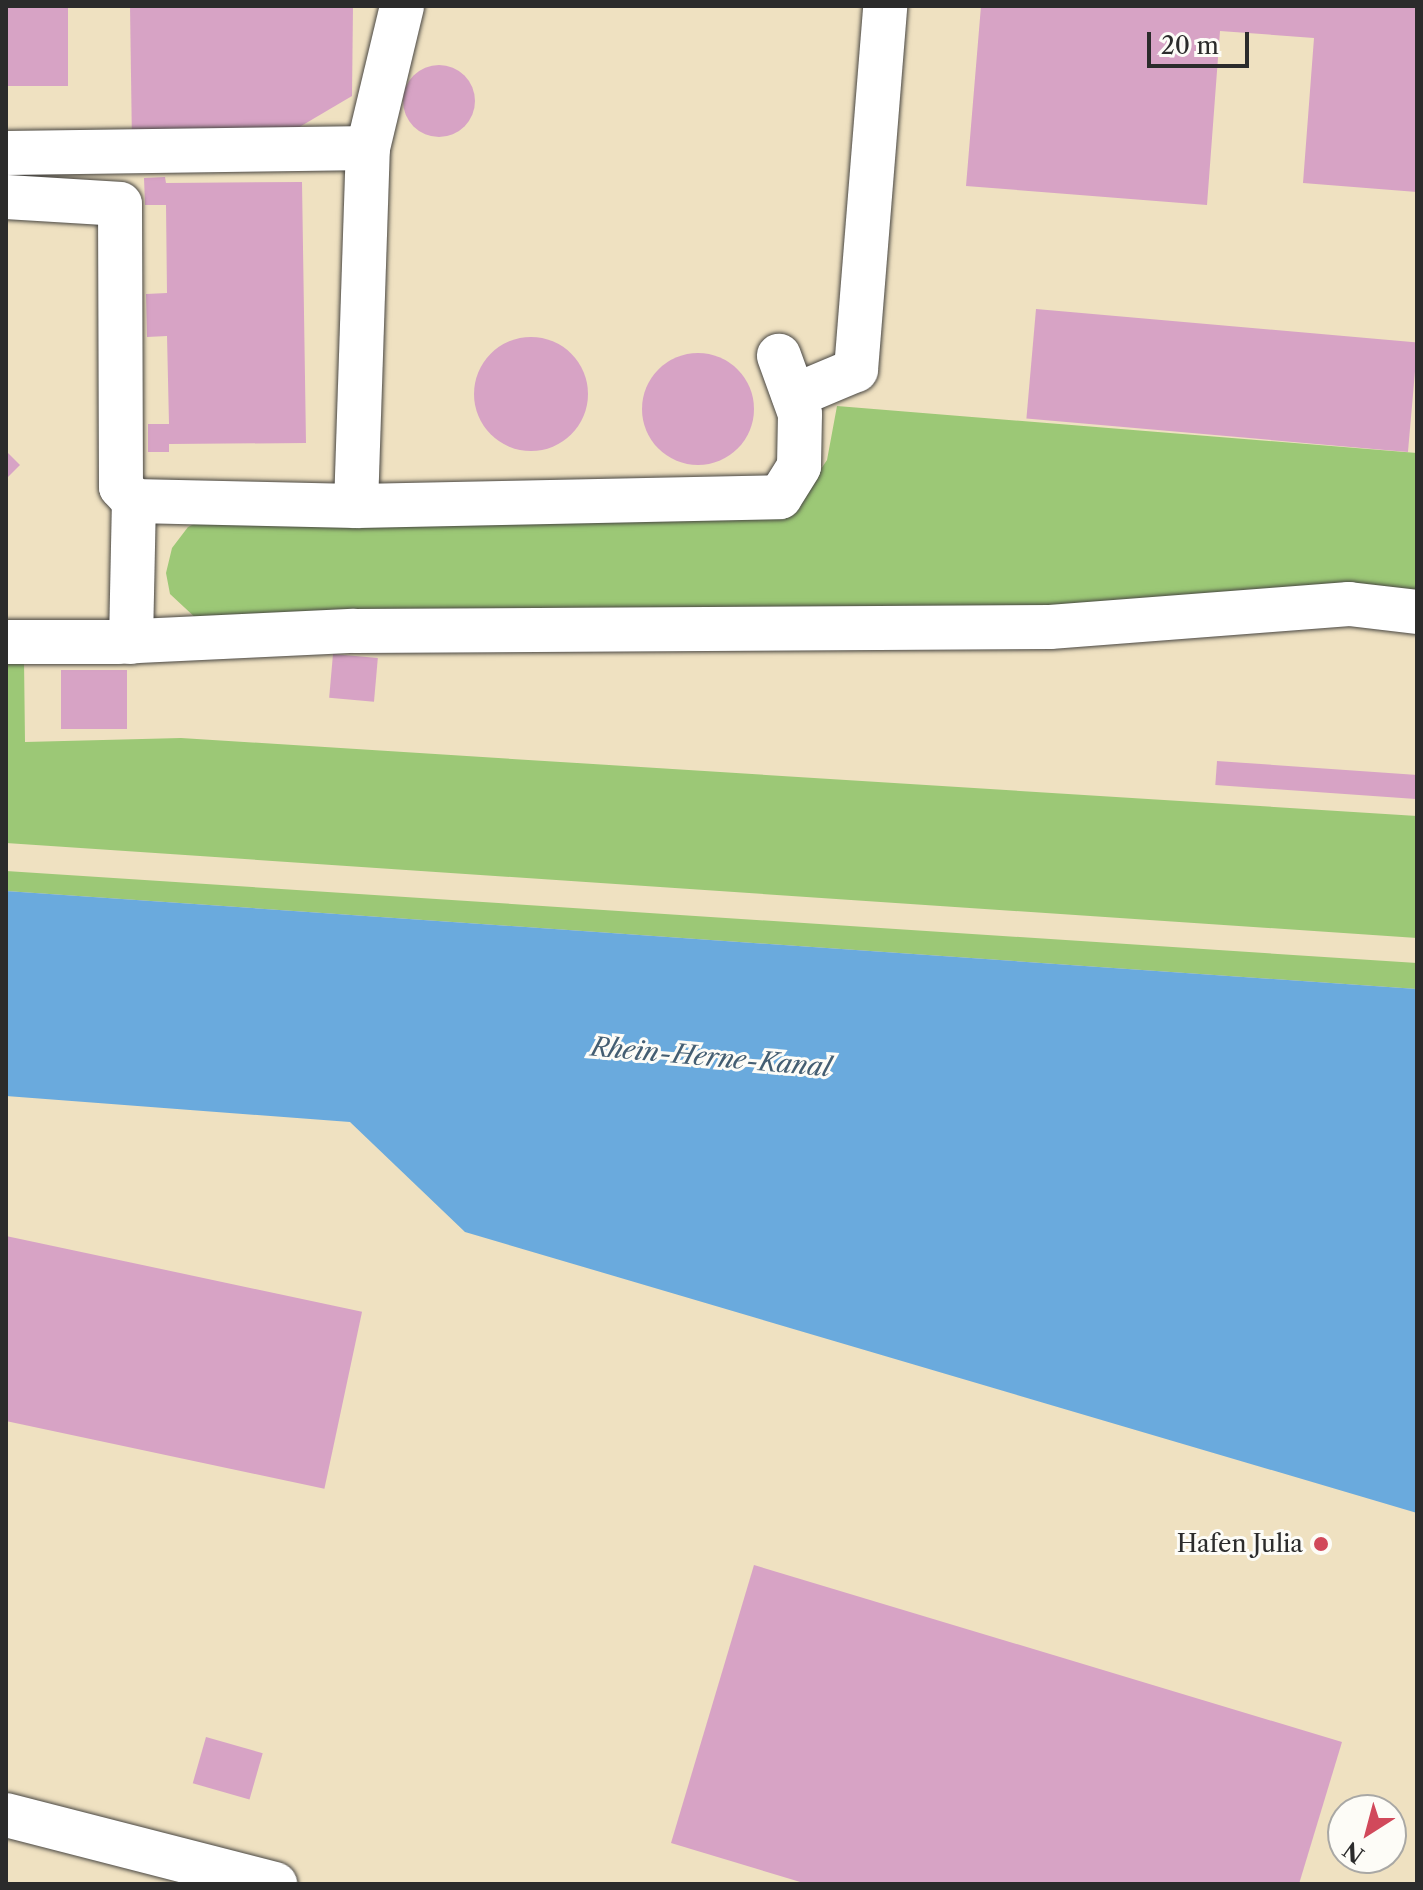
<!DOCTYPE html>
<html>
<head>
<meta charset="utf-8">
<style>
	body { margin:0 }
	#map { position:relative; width:1423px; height:1890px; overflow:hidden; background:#efe1c1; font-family:"Libre Caslon Text",serif }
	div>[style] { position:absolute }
	.green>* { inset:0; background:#9cc876 }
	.water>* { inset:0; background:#6aaadd }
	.building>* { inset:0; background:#d7a3c5; transform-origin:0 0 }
	.round { border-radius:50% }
	.roads { filter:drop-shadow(0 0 2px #484642) drop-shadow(0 0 2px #484642) }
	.minor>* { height:44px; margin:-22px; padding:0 22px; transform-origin:22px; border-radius:22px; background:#fff }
	.dots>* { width:22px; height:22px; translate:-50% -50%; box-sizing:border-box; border:4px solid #fdfcf7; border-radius:50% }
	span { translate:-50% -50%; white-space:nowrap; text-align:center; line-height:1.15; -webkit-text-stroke:6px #fdfcf7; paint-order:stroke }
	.poi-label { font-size:24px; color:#2b2b2b }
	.right { translate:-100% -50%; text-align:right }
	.water-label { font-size:26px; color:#445e72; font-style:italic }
	.frame { position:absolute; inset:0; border:8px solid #2b2b2b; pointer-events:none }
	.north { position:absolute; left:1327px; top:1794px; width:80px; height:80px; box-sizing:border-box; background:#fdfcf7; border:2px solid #a9a8a5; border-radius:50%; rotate:216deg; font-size:22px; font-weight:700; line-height:32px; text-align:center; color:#2b2b2b }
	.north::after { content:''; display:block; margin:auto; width:28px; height:36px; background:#d1495b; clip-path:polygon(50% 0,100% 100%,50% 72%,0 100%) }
	.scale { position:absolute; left:1147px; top:32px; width:102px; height:36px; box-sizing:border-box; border:4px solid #2b2b2b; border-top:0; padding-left:10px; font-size:24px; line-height:28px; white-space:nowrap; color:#2b2b2b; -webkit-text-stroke:6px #fdfcf7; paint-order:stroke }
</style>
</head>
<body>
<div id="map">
	<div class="green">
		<div style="clip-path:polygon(837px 406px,1417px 453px,1417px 597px,953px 612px,199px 621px,170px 594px,166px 573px,172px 548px,188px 527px,208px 517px,791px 514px,827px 460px)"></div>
		<div style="clip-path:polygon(6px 659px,24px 659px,25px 742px,181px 738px,1417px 816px,1417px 938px,6px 843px)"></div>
		<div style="clip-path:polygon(6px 871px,1417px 963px,1417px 989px,6px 891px)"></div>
	</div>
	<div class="water">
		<div style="clip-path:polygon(6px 891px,1417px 989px,1417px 1513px,465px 1232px,350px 1122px,6px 1096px)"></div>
	</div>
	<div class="building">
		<div style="left:6px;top:6px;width:62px;height:80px"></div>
		<div style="clip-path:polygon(130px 6px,353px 6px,352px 96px,274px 142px,132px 144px)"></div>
		<div style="clip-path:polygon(981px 6px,1417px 6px,1417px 192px,1303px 183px,1314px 38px,1220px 31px,1207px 205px,966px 186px)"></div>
		<div class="round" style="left:403px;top:65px;width:72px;height:72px"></div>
		<div style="clip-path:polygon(165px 177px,166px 183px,302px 182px,306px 443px,169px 444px,169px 452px,148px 452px,148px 424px,169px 424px,167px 336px,147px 337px,146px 294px,167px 293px,166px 205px,145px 205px,144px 178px)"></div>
		<div style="left:1036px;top:309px;width:383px;height:110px;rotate:5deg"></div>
		<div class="round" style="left:474px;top:337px;width:114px;height:114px"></div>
		<div class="round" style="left:642px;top:353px;width:112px;height:112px"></div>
		<div style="clip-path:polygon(6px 451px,20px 465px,6px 479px)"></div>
		<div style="left:333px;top:654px;width:45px;height:44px;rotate:5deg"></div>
		<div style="left:61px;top:670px;width:66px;height:59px"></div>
		<div style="left:1217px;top:761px;width:201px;height:24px;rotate:4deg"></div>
		<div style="left:6px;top:1236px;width:364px;height:181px;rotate:12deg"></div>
		<div style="clip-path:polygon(754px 1565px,1342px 1742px,1299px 1884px,807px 1884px,671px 1843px)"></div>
		<div style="left:206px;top:1737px;width:59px;height:48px;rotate:16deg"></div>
	</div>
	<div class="roads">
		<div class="minor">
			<div style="left:6px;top:153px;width:362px;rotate:-0.8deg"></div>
			<div style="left:6px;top:197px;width:114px;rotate:3.5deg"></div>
			<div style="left:120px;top:204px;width:283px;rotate:89.8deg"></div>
			<div style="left:121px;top:487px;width:19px;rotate:47deg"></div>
			<div style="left:794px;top:396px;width:67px;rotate:-22.8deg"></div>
			<div style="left:856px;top:370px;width:365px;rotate:-85.4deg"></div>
			<div style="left:356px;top:506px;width:424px;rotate:-1.2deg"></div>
			<div style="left:780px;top:497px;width:36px;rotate:-58deg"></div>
			<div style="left:799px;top:466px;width:52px;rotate:-88.9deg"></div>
			<div style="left:800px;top:414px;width:62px;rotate:-109.9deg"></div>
			<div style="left:6px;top:642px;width:111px"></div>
			<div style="left:117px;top:642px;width:237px;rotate:-2.7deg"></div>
			<div style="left:354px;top:631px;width:696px;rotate:-0.33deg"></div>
			<div style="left:1050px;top:627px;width:300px;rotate:-4.4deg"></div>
			<div style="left:1349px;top:604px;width:68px;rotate:6.7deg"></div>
			<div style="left:131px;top:642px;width:141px;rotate:-88.8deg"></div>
			<div style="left:134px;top:501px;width:222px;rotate:1.3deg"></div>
			<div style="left:356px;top:506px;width:358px;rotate:-88.1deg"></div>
			<div style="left:368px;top:148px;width:146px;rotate:-76.5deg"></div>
			<div style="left:6px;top:1815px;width:278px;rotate:14.4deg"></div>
		</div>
	</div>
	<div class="dots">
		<div style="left:1321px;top:1544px;background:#d1495b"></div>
	</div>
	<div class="poi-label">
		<span class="right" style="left:1303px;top:1544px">Hafen Julia</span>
	</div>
	<div class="water-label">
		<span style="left:711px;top:1058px;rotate:5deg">Rhein-Herne-Kanal</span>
	</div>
	<div class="frame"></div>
	<div class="north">N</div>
	<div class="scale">20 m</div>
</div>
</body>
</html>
